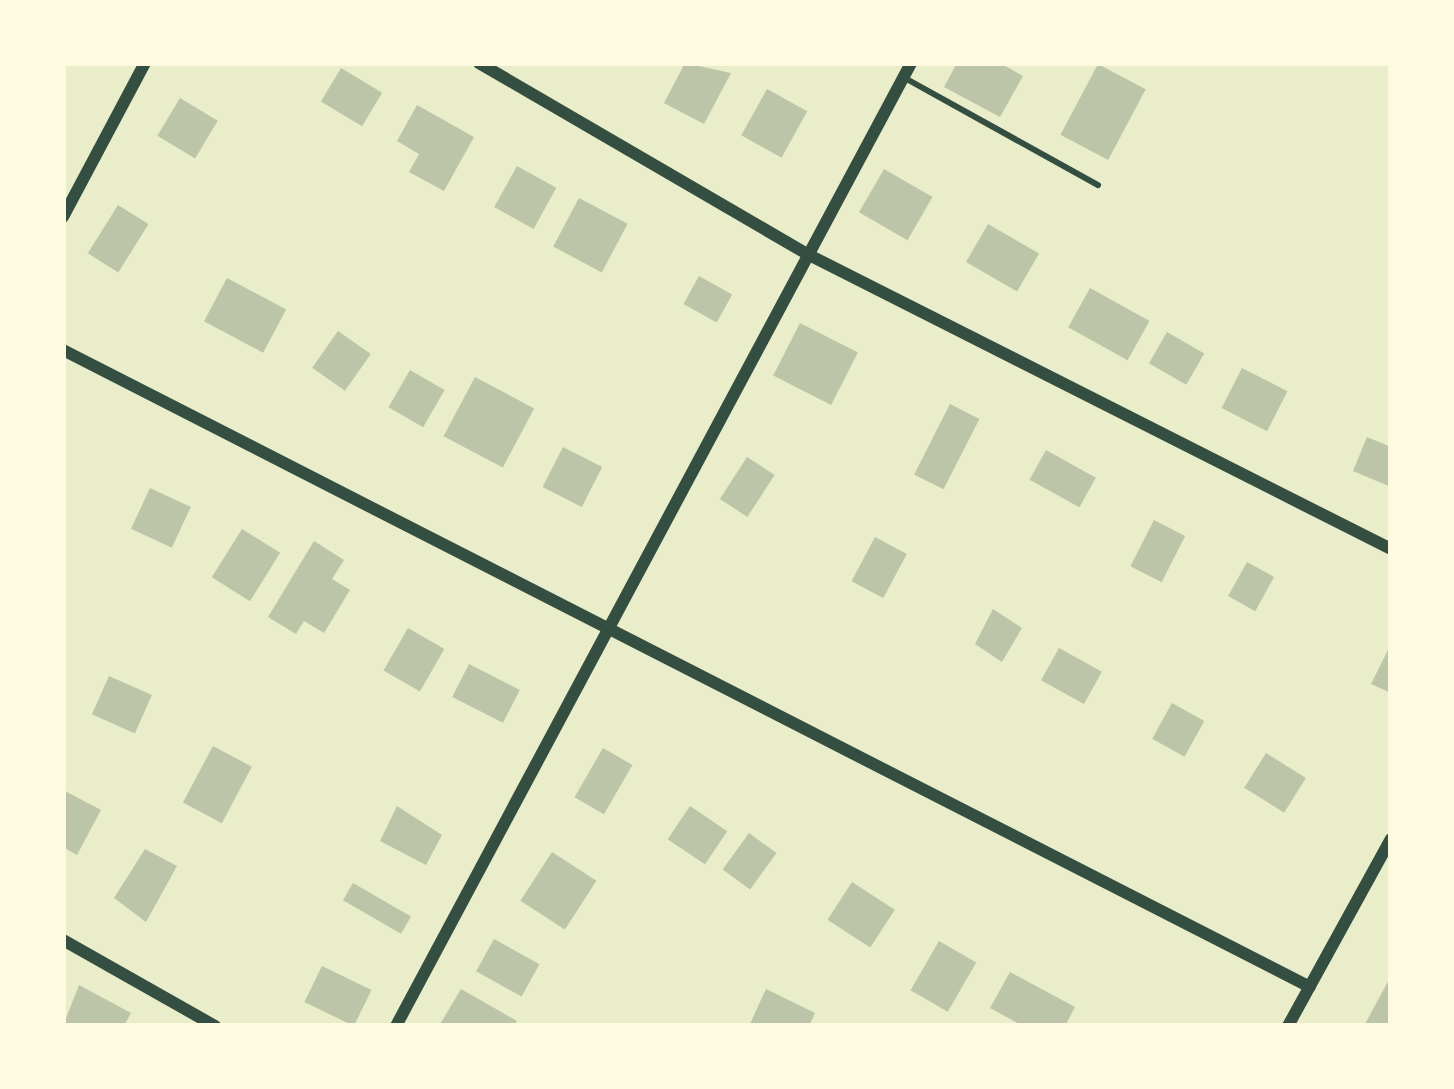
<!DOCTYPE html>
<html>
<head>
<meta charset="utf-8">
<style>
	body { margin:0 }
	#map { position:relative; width:1454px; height:1089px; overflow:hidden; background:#e9edc9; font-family:"PT Sans Narrow",sans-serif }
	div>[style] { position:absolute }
	.building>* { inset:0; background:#bcc5a7; transform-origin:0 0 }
	.service>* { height:6px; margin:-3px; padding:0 3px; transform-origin:3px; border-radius:3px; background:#344e41 }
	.minor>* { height:12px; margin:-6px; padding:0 6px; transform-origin:6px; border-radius:6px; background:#344e41 }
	span { translate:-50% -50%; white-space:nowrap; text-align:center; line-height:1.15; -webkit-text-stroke:12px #fefae0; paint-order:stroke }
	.frame { position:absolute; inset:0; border:66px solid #fefae0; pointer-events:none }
</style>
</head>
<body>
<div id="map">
	<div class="building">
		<div style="clip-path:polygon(685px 63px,731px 73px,704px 124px,664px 103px)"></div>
		<div style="clip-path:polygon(957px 63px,1000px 63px,1023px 76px,1000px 117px,944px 87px)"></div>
		<div style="left:1098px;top:64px;width:54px;height:80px;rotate:28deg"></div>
		<div style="left:341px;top:68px;width:48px;height:39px;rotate:31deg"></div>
		<div style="left:767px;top:89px;width:46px;height:53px;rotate:29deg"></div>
		<div style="left:180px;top:98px;width:44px;height:44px;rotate:31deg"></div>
		<div style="clip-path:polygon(417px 105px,474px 137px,444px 191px,409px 172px,419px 154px,397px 141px)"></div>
		<div style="left:517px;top:166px;width:45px;height:47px;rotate:29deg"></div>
		<div style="left:884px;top:169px;width:56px;height:50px;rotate:30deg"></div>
		<div style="left:579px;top:198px;width:55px;height:55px;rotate:28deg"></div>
		<div style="left:118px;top:205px;width:36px;height:57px;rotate:32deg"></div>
		<div style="left:988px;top:224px;width:59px;height:44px;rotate:30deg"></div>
		<div style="left:699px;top:276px;width:38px;height:32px;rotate:29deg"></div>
		<div style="left:227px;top:278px;width:67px;height:49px;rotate:28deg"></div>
		<div style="left:1090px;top:288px;width:68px;height:45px;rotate:29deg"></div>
		<div style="left:800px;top:323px;width:65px;height:59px;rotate:27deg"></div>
		<div style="left:338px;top:331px;width:40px;height:45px;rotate:35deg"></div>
		<div style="left:1167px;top:332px;width:43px;height:36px;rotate:30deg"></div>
		<div style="left:1242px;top:368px;width:51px;height:45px;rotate:27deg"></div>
		<div style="left:410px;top:370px;width:40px;height:43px;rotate:30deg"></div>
		<div style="left:475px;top:377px;width:67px;height:67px;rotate:28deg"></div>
		<div style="left:950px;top:404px;width:33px;height:79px;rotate:27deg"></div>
		<div style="clip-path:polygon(1367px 437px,1391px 447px,1391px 487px,1353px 471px)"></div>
		<div style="left:563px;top:447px;width:44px;height:45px;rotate:27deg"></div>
		<div style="left:1046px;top:450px;width:57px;height:34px;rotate:29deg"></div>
		<div style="left:747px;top:457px;width:33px;height:50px;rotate:33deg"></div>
		<div style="left:150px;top:488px;width:45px;height:45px;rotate:25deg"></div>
		<div style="left:1154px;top:520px;width:35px;height:52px;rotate:27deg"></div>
		<div style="left:242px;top:529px;width:45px;height:57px;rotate:32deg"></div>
		<div style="left:875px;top:537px;width:36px;height:50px;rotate:28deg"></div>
		<div style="clip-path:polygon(314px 541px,344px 560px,332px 579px,350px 590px,324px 633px,304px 621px,296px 634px,268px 617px)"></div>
		<div style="left:1247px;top:562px;width:31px;height:39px;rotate:29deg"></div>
		<div style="clip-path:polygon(993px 609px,1022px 628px,1002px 662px,975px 644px)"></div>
		<div style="left:408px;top:628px;width:42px;height:49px;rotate:30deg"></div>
		<div style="clip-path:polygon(1391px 644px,1391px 693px,1371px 684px)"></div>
		<div style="left:1059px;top:648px;width:49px;height:37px;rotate:29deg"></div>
		<div style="left:469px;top:664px;width:57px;height:37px;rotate:27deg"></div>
		<div style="left:109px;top:676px;width:47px;height:42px;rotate:24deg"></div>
		<div style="left:1172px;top:703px;width:37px;height:41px;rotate:29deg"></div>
		<div style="left:213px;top:746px;width:44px;height:64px;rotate:28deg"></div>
		<div style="left:603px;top:748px;width:34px;height:57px;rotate:30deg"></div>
		<div style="left:1266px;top:753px;width:47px;height:41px;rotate:32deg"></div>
		<div style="clip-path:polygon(63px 790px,101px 810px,77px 855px,63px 847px)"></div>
		<div style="clip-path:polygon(397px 806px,442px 835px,426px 865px,380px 841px)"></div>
		<div style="left:690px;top:806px;width:45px;height:40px;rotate:34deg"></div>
		<div style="left:749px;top:833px;width:34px;height:45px;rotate:36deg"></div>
		<div style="clip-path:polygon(145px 849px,177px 866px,146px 922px,114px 898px)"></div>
		<div style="left:552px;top:852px;width:53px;height:58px;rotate:33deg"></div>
		<div style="left:852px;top:882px;width:51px;height:45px;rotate:33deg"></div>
		<div style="left:353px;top:883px;width:67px;height:20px;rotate:30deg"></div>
		<div style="left:494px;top:939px;width:52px;height:37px;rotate:29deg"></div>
		<div style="left:939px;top:941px;width:43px;height:57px;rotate:30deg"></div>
		<div style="left:322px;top:966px;width:55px;height:40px;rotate:26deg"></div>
		<div style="clip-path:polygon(1010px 972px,1075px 1007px,1065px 1026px,1023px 1026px,990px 1008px)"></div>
		<div style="clip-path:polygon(1391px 976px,1391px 1026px,1364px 1026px)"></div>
		<div style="clip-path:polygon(79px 985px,131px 1013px,124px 1026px,63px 1026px)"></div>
		<div style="clip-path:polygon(461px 989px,517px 1021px,514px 1026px,439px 1026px)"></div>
		<div style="clip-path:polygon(766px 989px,815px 1013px,809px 1026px,749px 1026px)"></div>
	</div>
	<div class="service">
		<div style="left:903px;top:77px;width:223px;rotate:29deg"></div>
	</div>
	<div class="minor">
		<div style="left:479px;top:63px;width:377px;rotate:30.2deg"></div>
		<div style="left:805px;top:253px;width:657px;rotate:26.8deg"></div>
		<div style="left:63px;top:217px;width:174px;rotate:-62deg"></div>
		<div style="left:63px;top:350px;width:1400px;rotate:27.06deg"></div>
		<div style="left:63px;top:940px;width:175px;rotate:29.5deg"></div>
		<div style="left:396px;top:1026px;width:1092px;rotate:-61.86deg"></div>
		<div style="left:1288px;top:1026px;width:213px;rotate:-61.2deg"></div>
	</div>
	<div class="frame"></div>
</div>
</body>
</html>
